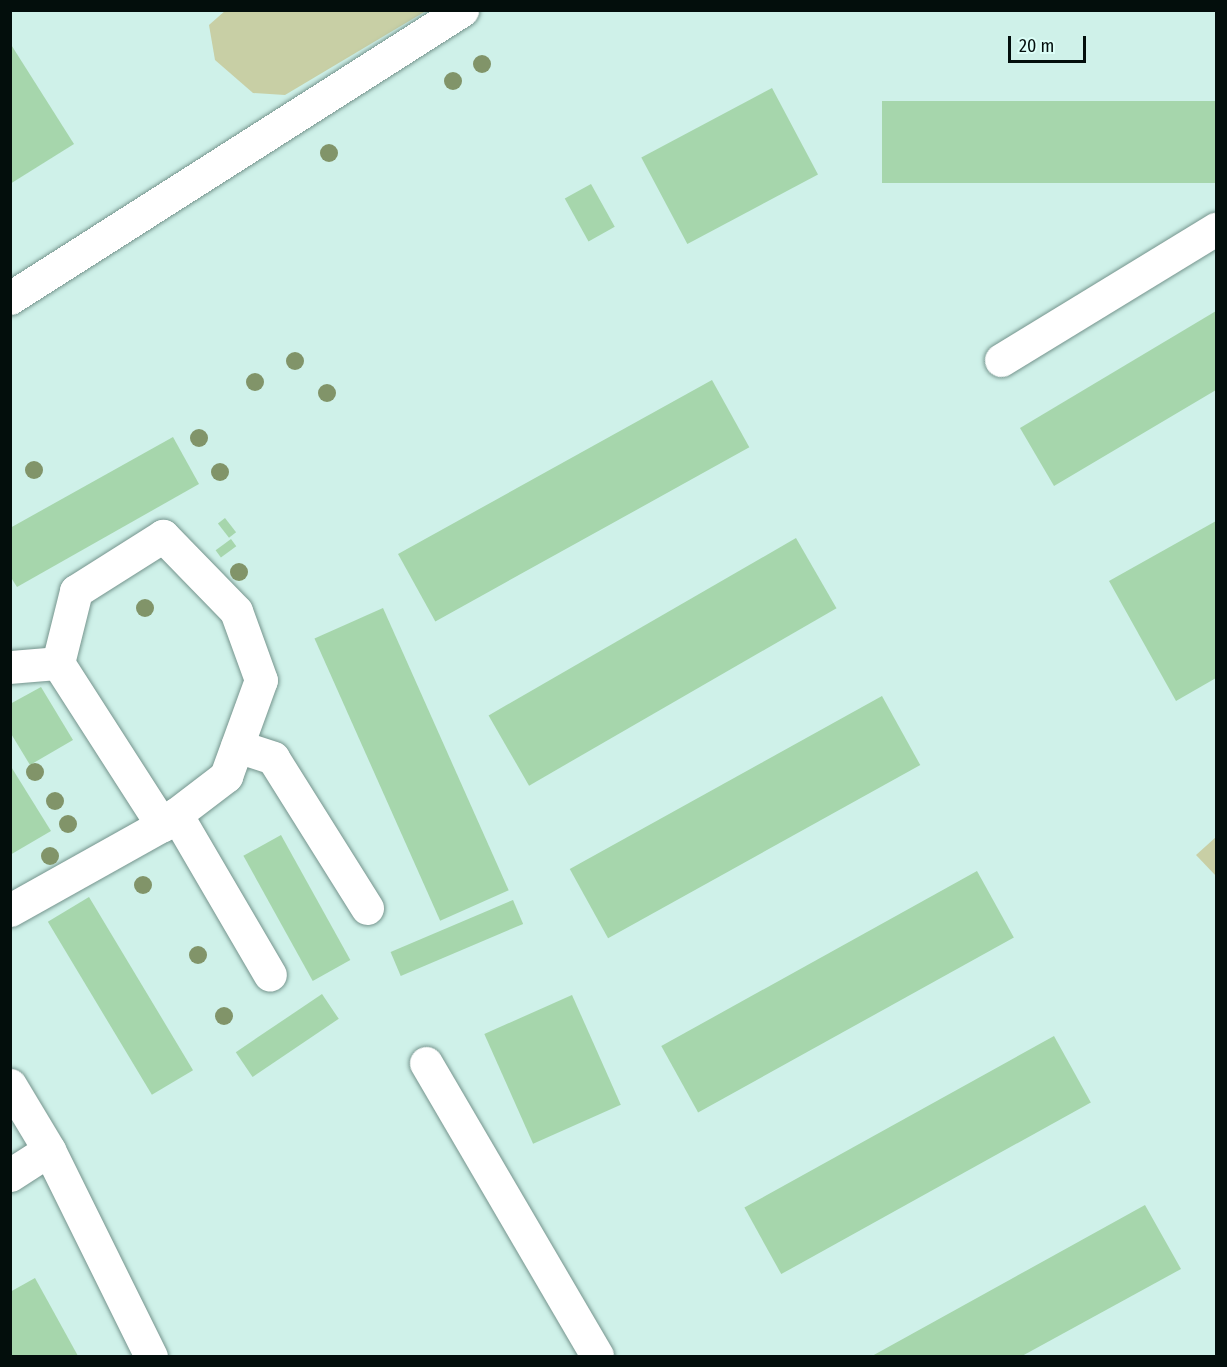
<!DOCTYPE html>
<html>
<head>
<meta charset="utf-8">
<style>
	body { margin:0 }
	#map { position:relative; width:1227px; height:1367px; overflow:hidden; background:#cff1e9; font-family:"Fira Sans Condensed",sans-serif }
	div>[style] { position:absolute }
	.green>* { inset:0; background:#c8cfa5 }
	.building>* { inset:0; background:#a6d6ac; transform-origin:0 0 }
	.roads { filter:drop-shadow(0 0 2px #75948d) drop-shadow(0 0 2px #75948d) }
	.minor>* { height:33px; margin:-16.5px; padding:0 16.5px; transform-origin:16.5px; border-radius:16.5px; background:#fff }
	.trees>* { width:18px; height:18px; margin:-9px; border-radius:50%; background:#819469 }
	span { translate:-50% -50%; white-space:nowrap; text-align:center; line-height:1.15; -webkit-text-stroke:4.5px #dcfef7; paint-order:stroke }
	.frame { position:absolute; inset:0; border:12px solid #030e0c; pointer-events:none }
	.scale { position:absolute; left:1008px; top:36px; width:78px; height:27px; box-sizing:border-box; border:3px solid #030e0c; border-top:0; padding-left:8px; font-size:18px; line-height:21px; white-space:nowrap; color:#030e0c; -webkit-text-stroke:4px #dcfef7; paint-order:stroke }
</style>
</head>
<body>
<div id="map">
	<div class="green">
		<div style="clip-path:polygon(226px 10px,426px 10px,426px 11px,285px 95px,253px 93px,215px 60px,209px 25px)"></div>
		<div style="clip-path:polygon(1216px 837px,1216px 876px,1196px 855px)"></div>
	</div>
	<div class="building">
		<div style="clip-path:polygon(10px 43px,74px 144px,10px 184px)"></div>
		<div style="left:772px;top:88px;width:98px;height:148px;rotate:62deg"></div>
		<div style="left:1216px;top:101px;width:82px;height:334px;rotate:90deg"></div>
		<div style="left:591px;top:184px;width:49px;height:30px;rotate:61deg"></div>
		<div style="clip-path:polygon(1216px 311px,1216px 390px,1054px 486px,1020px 428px)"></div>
		<div style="left:712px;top:380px;width:77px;height:359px;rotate:61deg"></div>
		<div style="clip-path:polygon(173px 437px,199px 484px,17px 587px,10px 576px,10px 528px)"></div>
		<div style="left:225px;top:518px;width:18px;height:9px;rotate:52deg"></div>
		<div style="clip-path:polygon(1216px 521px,1216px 678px,1176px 701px,1109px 581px)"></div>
		<div style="left:796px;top:538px;width:81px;height:355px;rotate:60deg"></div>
		<div style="left:231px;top:539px;width:9px;height:19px;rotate:54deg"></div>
		<div style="left:383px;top:608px;width:309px;height:75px;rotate:66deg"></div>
		<div style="clip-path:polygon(41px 687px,73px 740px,30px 765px,10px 732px,10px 704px)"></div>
		<div style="left:882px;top:696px;width:79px;height:357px;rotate:61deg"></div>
		<div style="clip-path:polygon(10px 765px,51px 831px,10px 855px)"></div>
		<div style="left:281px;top:835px;width:143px;height:43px;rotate:61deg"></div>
		<div style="left:977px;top:871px;width:76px;height:361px;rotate:61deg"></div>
		<div style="left:89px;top:897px;width:202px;height:48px;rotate:59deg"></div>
		<div style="left:513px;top:900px;width:26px;height:133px;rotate:67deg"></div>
		<div style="left:322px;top:994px;width:30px;height:104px;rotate:56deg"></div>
		<div style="left:572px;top:995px;width:120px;height:96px;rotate:66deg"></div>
		<div style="left:1054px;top:1036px;width:76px;height:354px;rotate:61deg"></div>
		<div style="clip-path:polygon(1145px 1205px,1181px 1269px,1022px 1356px,872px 1356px)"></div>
		<div style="clip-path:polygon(35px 1278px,78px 1356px,10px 1356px,10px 1292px)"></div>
	</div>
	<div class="roads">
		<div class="minor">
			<div style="left:10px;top:298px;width:536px;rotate:-32.5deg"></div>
			<div style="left:1001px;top:360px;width:252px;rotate:-31.4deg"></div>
			<div style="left:10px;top:667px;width:48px;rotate:-4.8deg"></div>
			<div style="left:237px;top:746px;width:38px;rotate:18deg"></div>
			<div style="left:273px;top:758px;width:177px;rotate:57.9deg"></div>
			<div style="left:176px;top:814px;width:186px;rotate:59.7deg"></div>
			<div style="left:10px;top:910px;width:174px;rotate:-29.2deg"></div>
			<div style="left:162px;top:825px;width:81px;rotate:-37.4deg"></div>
			<div style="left:226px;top:776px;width:102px;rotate:-70deg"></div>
			<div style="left:261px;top:680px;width:73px;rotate:-109.9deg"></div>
			<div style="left:236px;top:611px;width:105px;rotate:-134.2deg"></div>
			<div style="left:163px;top:536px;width:103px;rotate:147.7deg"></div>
			<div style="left:76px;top:591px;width:74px;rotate:104deg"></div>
			<div style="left:58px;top:663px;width:193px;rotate:57.3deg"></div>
			<div style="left:426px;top:1063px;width:339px;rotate:59.7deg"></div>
			<div style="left:10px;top:1085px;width:76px;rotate:59deg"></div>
			<div style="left:49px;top:1150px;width:230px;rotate:63.7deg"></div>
			<div style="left:10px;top:1175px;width:46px;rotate:-32.7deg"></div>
		</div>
	</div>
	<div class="trees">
		<div style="left:482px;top:64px"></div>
		<div style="left:453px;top:81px"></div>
		<div style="left:329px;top:153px"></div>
		<div style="left:295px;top:361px"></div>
		<div style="left:255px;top:382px"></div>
		<div style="left:327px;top:393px"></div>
		<div style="left:199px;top:438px"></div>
		<div style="left:34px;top:470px"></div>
		<div style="left:220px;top:472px"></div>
		<div style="left:239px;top:572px"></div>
		<div style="left:145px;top:608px"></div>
		<div style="left:35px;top:772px"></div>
		<div style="left:55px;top:801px"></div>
		<div style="left:68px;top:824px"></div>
		<div style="left:50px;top:856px"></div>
		<div style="left:143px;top:885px"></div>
		<div style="left:198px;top:955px"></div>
		<div style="left:224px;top:1016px"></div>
	</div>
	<div class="frame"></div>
	<div class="scale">20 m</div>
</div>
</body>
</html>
